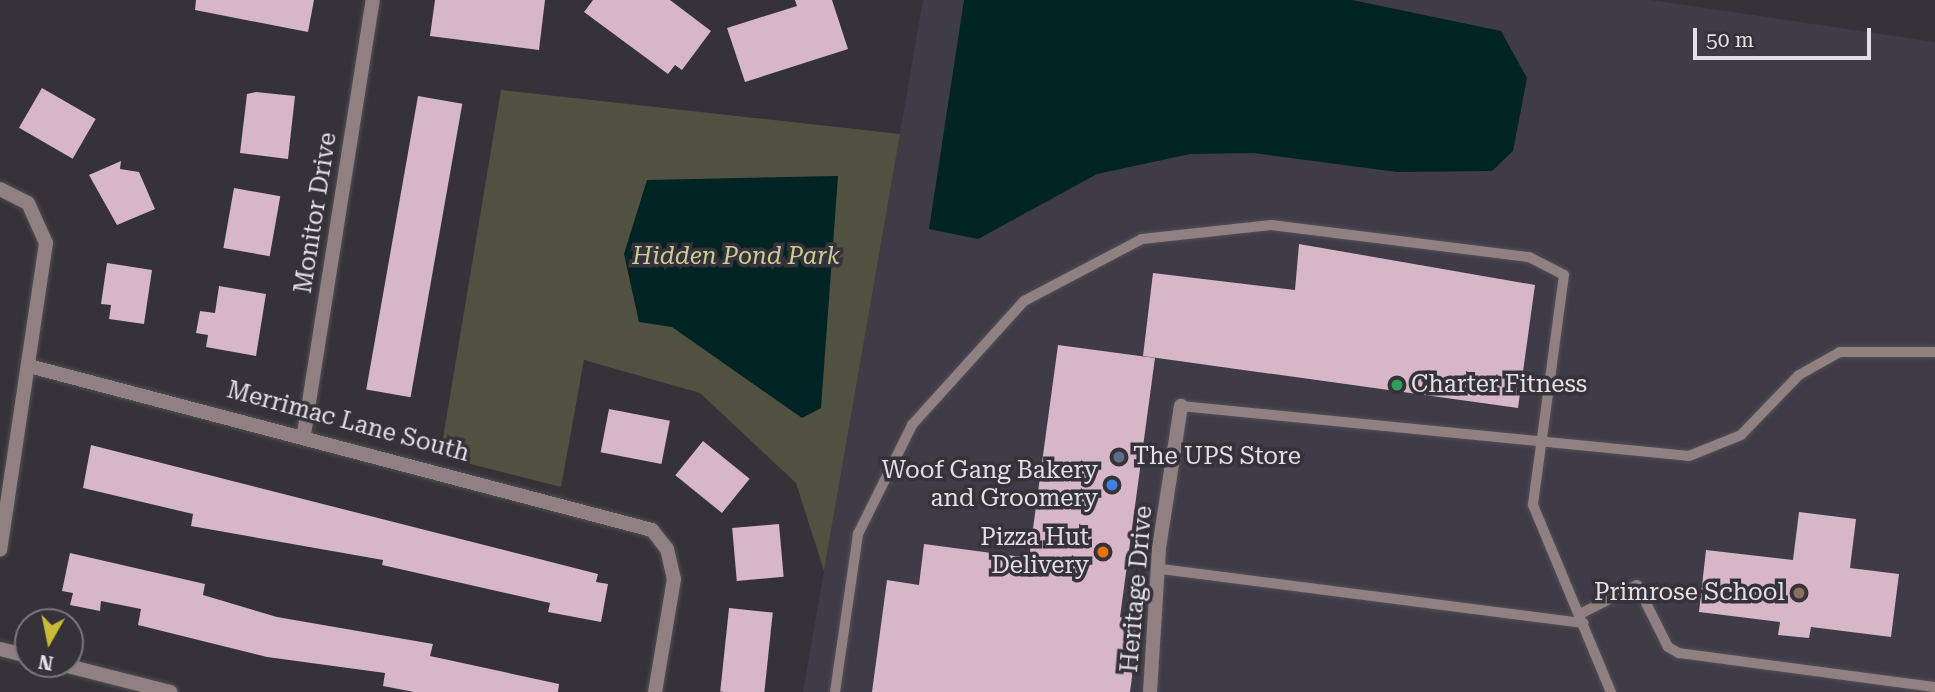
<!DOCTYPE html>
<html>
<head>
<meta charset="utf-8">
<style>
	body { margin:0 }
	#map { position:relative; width:1935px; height:692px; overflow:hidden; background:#353239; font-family:"Roboto Serif",serif }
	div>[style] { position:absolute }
	.built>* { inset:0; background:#3f3b47 }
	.green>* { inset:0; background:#505140 }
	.water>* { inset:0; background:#002424 }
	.building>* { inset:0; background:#d6b6c7; transform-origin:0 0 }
	.roads { filter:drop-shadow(0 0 2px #514e55) drop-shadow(0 0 2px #514e55) }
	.lane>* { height:10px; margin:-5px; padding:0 5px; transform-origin:5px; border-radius:5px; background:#908081 }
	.street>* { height:14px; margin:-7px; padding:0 7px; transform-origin:7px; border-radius:7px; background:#908081 }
	.dots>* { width:19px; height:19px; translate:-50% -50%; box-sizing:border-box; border:4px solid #353239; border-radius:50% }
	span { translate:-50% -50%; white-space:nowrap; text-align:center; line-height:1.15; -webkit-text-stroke:7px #353239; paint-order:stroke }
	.street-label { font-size:24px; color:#e2e1e5 }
	.park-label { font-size:24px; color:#c9ce97; font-style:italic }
	.poi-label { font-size:24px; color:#e2e1e5 }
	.left { translate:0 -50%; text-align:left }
	.right { translate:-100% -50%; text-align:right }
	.north { position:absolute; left:14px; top:608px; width:70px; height:70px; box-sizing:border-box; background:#353239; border:2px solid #7a787e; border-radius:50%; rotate:189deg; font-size:19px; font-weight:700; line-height:28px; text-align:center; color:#e2e1e5 }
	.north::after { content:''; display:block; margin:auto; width:24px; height:32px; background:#caba39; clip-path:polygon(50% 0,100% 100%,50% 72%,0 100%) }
	.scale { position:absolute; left:1693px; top:28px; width:178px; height:32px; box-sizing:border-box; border:4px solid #e2e1e5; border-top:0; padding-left:9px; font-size:21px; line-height:24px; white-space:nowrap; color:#e2e1e5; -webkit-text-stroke:5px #353239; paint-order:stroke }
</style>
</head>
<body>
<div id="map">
	<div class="built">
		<div style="clip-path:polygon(923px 0,1651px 0,1935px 42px,1935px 692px,803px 692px)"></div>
	</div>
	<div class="green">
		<div style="clip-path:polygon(501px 90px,900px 134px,824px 571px,796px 483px,700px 393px,584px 360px,561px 487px,440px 456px)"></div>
	</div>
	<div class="water">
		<div style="clip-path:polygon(964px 0,1352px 0,1501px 31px,1527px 78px,1513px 151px,1492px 171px,1397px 172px,1254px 153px,1190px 154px,1097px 174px,978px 239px,929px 229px)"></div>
		<div style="clip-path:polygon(838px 176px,821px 408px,802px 418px,672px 327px,639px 322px,624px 254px,647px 180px)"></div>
	</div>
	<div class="building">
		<div style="clip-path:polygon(196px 0,314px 0,308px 32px,195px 10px)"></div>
		<div style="clip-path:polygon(435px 0,545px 0,539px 50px,430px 36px)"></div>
		<div style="clip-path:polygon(593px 0,670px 0,711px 31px,682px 70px,675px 65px,668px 74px,584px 12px)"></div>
		<div style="clip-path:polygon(795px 0,832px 0,848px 49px,745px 82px,727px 28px,797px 6px)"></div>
		<div style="left:42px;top:88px;width:62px;height:46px;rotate:30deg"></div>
		<div style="clip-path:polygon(256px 92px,295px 96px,288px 159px,240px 153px,247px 94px)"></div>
		<div style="left:418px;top:96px;width:45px;height:298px;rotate:10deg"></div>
		<div style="clip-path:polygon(121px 161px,120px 169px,139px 172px,155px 209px,117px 225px,89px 175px)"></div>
		<div style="left:234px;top:188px;width:47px;height:61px;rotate:10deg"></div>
		<div style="clip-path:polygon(1299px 244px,1535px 285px,1518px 408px,1143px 356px,1153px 273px,1295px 290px)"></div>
		<div style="clip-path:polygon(107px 263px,152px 270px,144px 324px,109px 319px,111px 305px,101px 304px)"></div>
		<div style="clip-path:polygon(219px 286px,266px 294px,256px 356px,206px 347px,208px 335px,196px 333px,200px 311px,215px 313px)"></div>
		<div style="clip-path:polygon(1058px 345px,1155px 358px,1120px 617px,1136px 619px,1138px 632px,1130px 692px,872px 692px,887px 580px,919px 585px,924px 544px,1029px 558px)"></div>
		<div style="left:609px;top:409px;width:62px;height:44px;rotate:11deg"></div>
		<div style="left:703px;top:441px;width:60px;height:44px;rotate:39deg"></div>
		<div style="clip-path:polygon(91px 445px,598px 574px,596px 582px,608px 584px,601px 622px,548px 612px,550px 603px,382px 565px,383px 560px,191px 526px,193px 514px,83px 488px)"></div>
		<div style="clip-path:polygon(1799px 512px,1856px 519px,1850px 568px,1899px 574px,1891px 637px,1811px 627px,1809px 638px,1778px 635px,1780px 622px,1699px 612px,1706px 550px,1793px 560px)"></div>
		<div style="left:779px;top:524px;width:53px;height:47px;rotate:85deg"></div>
		<div style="clip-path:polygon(70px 553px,205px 584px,203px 595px,277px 617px,433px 644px,430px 656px,559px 684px,558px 692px,414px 692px,383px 686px,385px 673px,267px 657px,138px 625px,141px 609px,101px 601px,100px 611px,70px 605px,73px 593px,62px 591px)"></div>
		<div style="left:729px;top:608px;width:44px;height:84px;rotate:6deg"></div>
	</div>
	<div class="roads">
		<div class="lane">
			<div style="left:1181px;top:406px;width:510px;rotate:5.62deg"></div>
			<div style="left:1689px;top:456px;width:56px;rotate:-22deg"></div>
			<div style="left:1741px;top:435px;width:83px;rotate:-46deg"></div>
			<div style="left:1799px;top:375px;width:47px;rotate:-29.3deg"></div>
			<div style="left:1840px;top:352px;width:95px"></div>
			<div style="left:1161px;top:569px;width:426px;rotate:7.3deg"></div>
			<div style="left:1580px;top:614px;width:64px;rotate:-27deg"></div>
			<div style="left:1637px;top:585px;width:69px;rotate:63.4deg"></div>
			<div style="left:1668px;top:647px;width:13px;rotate:29deg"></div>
			<div style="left:1679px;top:653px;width:258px;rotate:7.6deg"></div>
			<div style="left:835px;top:692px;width:160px;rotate:-81.7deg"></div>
			<div style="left:858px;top:534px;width:122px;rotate:-63.6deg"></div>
			<div style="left:912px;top:425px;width:167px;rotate:-47.9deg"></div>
			<div style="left:1024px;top:301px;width:133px;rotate:-27.7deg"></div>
			<div style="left:1142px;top:239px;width:130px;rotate:-6.2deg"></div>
			<div style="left:1271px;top:225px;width:260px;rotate:7.1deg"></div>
			<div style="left:1529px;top:257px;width:39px;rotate:27deg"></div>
			<div style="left:1564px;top:275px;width:232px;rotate:97.7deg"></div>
			<div style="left:1533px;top:505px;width:203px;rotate:67.4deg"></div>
		</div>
		<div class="street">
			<div style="left:0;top:189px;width:31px;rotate:27deg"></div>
			<div style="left:28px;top:203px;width:44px;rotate:65.8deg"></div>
			<div style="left:46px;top:243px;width:310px;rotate:98.5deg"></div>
			<div style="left:29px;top:366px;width:644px;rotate:14.75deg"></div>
			<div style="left:652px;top:530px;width:24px;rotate:52deg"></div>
			<div style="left:667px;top:549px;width:31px;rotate:77deg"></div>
			<div style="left:674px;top:579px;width:115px;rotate:99.5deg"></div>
			<div style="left:304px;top:434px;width:439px;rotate:-81deg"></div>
			<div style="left:0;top:649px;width:29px;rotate:14deg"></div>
			<div style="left:60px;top:664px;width:114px;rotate:14.3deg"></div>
			<div style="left:1150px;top:692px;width:144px;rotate:-86.4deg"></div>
			<div style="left:1159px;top:548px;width:144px;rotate:-81.2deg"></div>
		</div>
	</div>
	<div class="dots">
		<div style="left:1397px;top:385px;background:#2e9e5b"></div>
		<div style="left:1119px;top:457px;background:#5c6f8a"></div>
		<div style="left:1112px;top:485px;background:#3f7fe0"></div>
		<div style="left:1103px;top:552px;background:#e8710a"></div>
		<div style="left:1799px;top:593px;background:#8d6e63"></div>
	</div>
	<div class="street-label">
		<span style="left:316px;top:213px;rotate:-81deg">Monitor Drive</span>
		<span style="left:348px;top:422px;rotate:15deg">Merrimac Lane South</span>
		<span style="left:1137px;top:589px;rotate:-85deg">Heritage Drive</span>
	</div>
	<div class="park-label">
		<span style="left:736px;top:257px">Hidden Pond Park</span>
	</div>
	<div class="poi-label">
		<span class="left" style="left:1411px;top:385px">Charter Fitness</span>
		<span class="left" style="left:1133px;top:457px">The UPS Store</span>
		<span class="right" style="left:1098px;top:485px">Woof Gang Bakery<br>and Groomery</span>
		<span class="right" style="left:1089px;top:552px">Pizza Hut<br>Delivery</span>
		<span class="right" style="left:1785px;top:593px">Primrose School</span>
	</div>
	<div class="north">N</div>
	<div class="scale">50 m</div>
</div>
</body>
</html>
